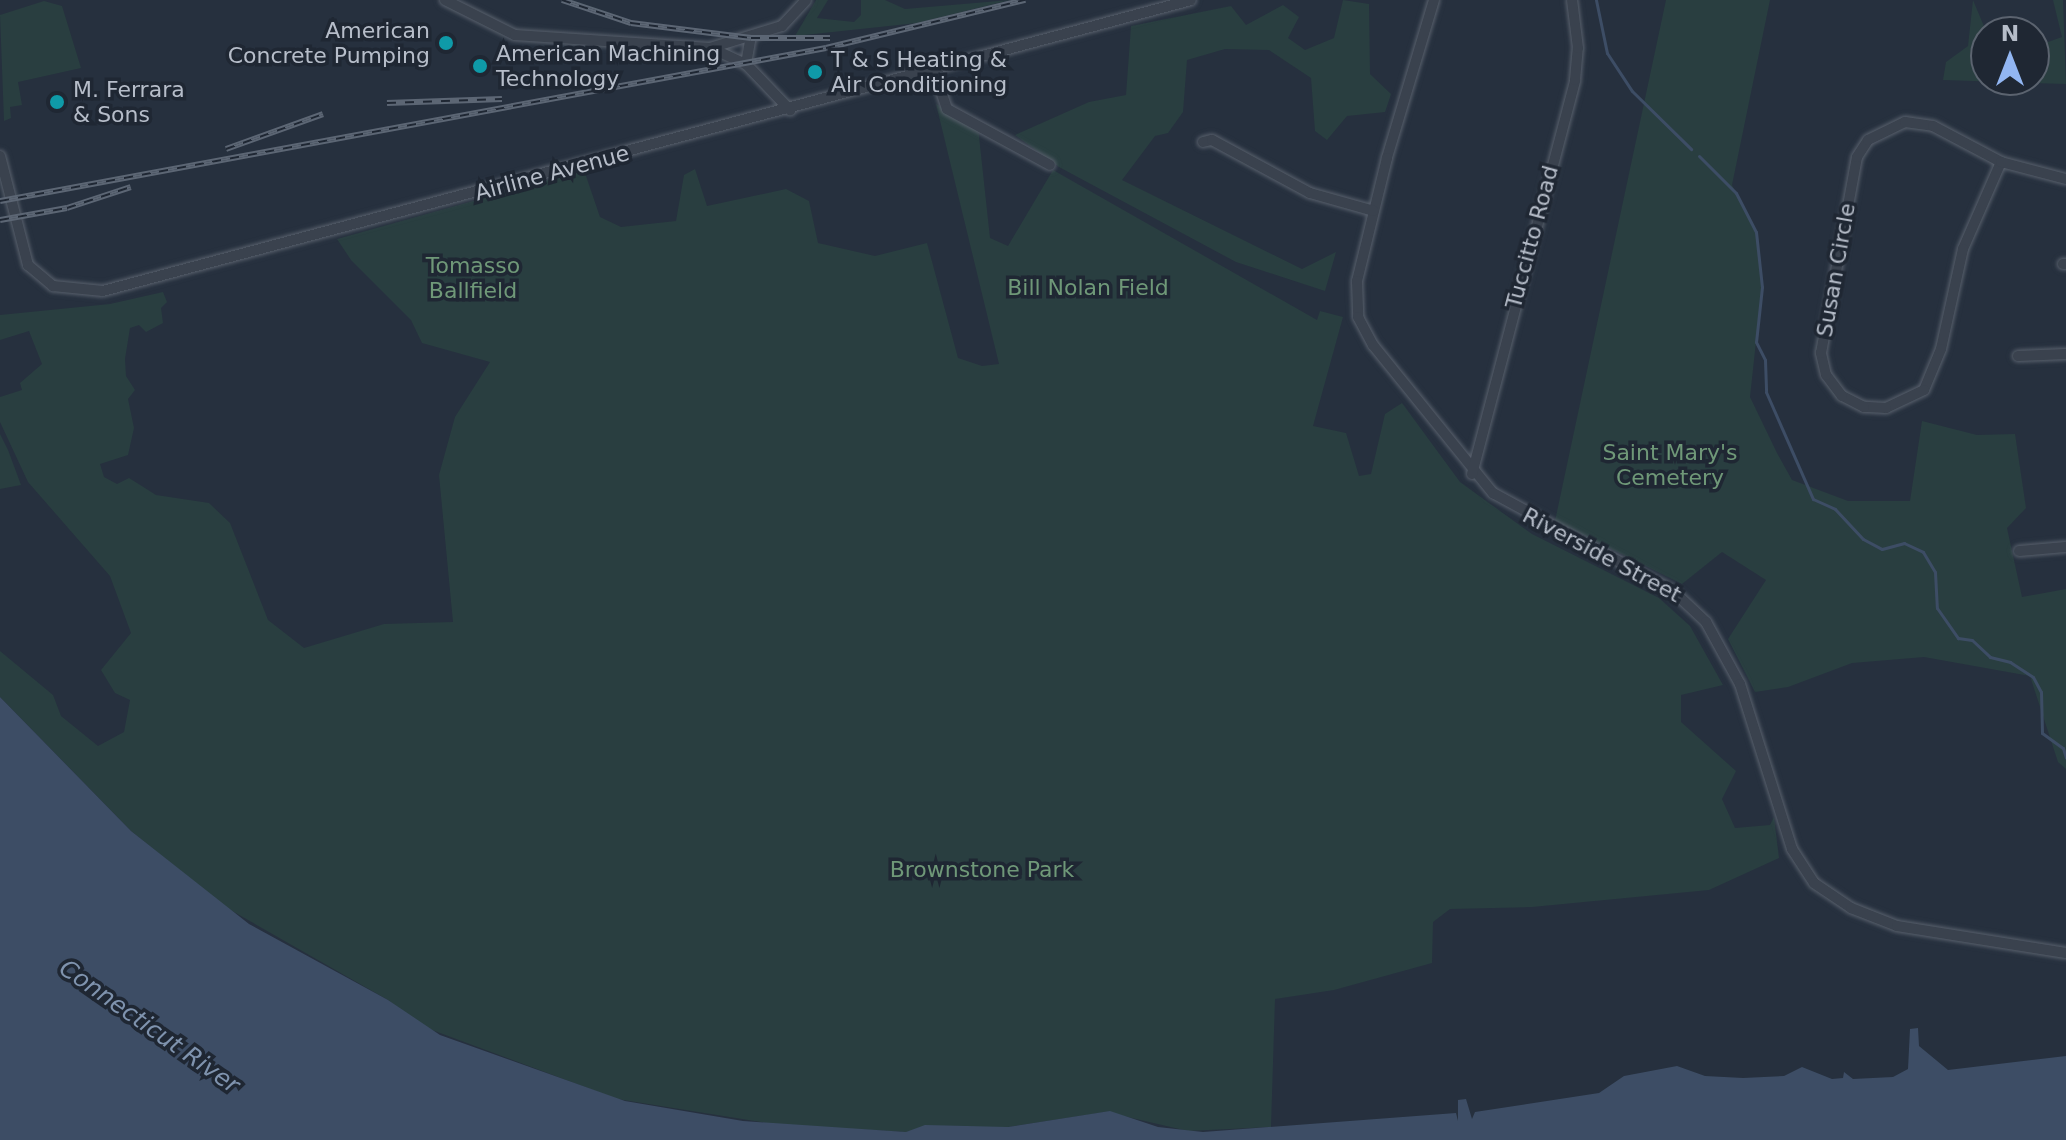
<!DOCTYPE html>
<html>
<head>
<meta charset="utf-8">
<style>
	body { margin:0 }
	#map { position:relative; width:2066px; height:1140px; overflow:hidden; background:#26303e; font-family:"DejaVu Sans",sans-serif }
	div>[style] { position:absolute }
	.green>* { inset:0; background:#293e40 }
	.water>* { inset:0; background:#3d4d65 }
	.stream>* { height:3px; margin:-1.5px; padding:0 1.5px; transform-origin:1.5px; border-radius:1.5px; background:#3d4d65 }
	.roads { filter:drop-shadow(0 0 2px #58606c) drop-shadow(0 0 2px #58606c) }
	.minor>* { height:10px; margin:-5px; padding:0 5px; transform-origin:5px; border-radius:5px; background:#3a424e }
	.rail>* { height:6px; margin-top:-3px; transform-origin:0; background:repeating-linear-gradient(90deg,#1f2733 0 9px,#5c6674 0 18px); box-sizing:border-box; border-block:2px solid #5c6674 }
	.dots>* { width:22px; height:22px; translate:-50% -50%; box-sizing:border-box; border:4px solid #1f2733; border-radius:50% }
	span { translate:-50% -50%; white-space:nowrap; text-align:center; line-height:1.15; -webkit-text-stroke:7px #1f2733; paint-order:stroke }
	.poi-label { font-size:22px; color:#b6bdc9 }
	.right { translate:-100% -50%; text-align:right }
	.left { translate:0 -50%; text-align:left }
	.street-label { font-size:22px; color:#b6bdc9 }
	.park-label { font-size:22px; color:#6f9878 }
	.water-label { font-size:24px; color:#7f93ae; font-style:italic }
	.north { position:absolute; left:1970px; top:16px; width:80px; height:80px; box-sizing:border-box; background:#1f2733; border:2px solid #5b636f; border-radius:50%; rotate:0deg; font-size:22px; font-weight:700; line-height:32px; text-align:center; color:#b6bdc9 }
	.north::after { content:''; display:block; margin:auto; width:28px; height:36px; background:#92b6f2; clip-path:polygon(50% 0,100% 100%,50% 72%,0 100%) }
</style>
</head>
<body>
<div id="map">
	<div class="green">
		<div style="clip-path:polygon(816px 0,828px 0,817px 18px,854px 22px,861px 15px,861px 0,885px 0,905px 9px,1010px 0,917px 23px,795px 36px)"></div>
		<div style="clip-path:polygon(1343px 0,1369px 4px,1370px 74px,1391px 94px,1385px 112px,1347px 116px,1327px 140px,1315px 131px,1311px 78px,1269px 50px,1225px 49px,1187px 60px,1183px 112px,1168px 133px,1155px 136px,1122px 180px,1302px 269px,1336px 252px,1325px 291px,1236px 262px,1059px 167px,1015px 135px,1089px 102px,1126px 95px,1131px 26px,1231px 6px,1246px 25px,1283px 5px,1299px 17px,1288px 38px,1305px 50px,1334px 38px)"></div>
		<div style="clip-path:polygon(1666px 0,1770px 0,1732px 185px,1756px 232px,1762px 286px,1750px 397px,1777px 453px,1792px 480px,1848px 501px,1910px 501px,1922px 421px,1977px 435px,2015px 434px,2026px 508px,2007px 528px,2022px 597px,2066px 589px,2066px 769px,2058px 762px,2030px 676px,1924px 657px,1852px 663px,1788px 687px,1755px 692px,1728px 639px,1766px 580px,1722px 552px,1682px 584px,1555px 521px)"></div>
		<div style="clip-path:polygon(1973px 0,1986px 31px,1986px 80px,2034px 80px,2034px 47px,2062px 37px,2053px 0,2063px 0,2066px 84px,1943px 80px,1946px 62px,1968px 46px)"></div>
		<div style="clip-path:polygon(44px 1px,62px 6px,81px 68px,18px 82px,22px 105px,10px 107px,11px 118px,4px 121px,0 15px)"></div>
		<div style="clip-path:polygon(936px 104px,978px 127px,990px 238px,1008px 246px,1053px 170px,1317px 320px,1320px 311px,1343px 317px,1313px 426px,1346px 433px,1359px 476px,1371px 474px,1385px 414px,1402px 403px,1460px 482px,1532px 534px,1659px 598px,1690px 626px,1723px 685px,1681px 695px,1681px 722px,1736px 771px,1722px 799px,1735px 828px,1770px 825px,1774px 817px,1779px 858px,1709px 890px,1532px 907px,1450px 909px,1433px 922px,1432px 963px,1334px 990px,1275px 999px,1271px 1127px,1188px 1131px,1106px 1112px,1008px 1127px,906px 1132px,779px 1125px,617px 1099px,424px 1027px,388px 1000px,227px 908px,131px 831px,0 697px,0 651px,53px 695px,61px 716px,98px 746px,124px 732px,130px 700px,115px 693px,101px 670px,131px 633px,110px 576px,28px 482px,0 422px,0 397px,22px 390px,20px 383px,42px 364px,29px 331px,0 340px,0 315px,110px 304px,163px 292px,167px 302px,161px 308px,163px 323px,146px 332px,139px 325px,130px 328px,125px 359px,126px 376px,135px 390px,128px 399px,134px 428px,128px 455px,100px 464px,104px 477px,117px 484px,129px 478px,156px 495px,209px 503px,230px 523px,268px 620px,304px 648px,384px 624px,453px 622px,439px 475px,455px 417px,490px 362px,422px 343px,411px 320px,351px 260px,337px 239px,584px 170px,600px 217px,621px 227px,676px 221px,684px 175px,695px 169px,707px 206px,786px 189px,809px 201px,818px 243px,875px 256px,927px 243px,958px 358px,982px 366px,999px 364px)"></div>
		<div style="clip-path:polygon(0 434px,8px 450px,21px 485px,0 489px)"></div>
	</div>
	<div class="water">
		<div style="clip-path:polygon(0 697px,131px 831px,249px 924px,388px 1000px,440px 1035px,625px 1101px,743px 1121px,906px 1132px,925px 1125px,1008px 1127px,1110px 1111px,1158px 1127px,1203px 1132px,1456px 1113px,1458px 1121px,1458px 1100px,1466px 1099px,1472px 1119px,1475px 1112px,1599px 1093px,1624px 1076px,1677px 1066px,1705px 1076px,1743px 1078px,1784px 1076px,1802px 1067px,1832px 1079px,1843px 1078px,1844px 1072px,1853px 1079px,1893px 1077px,1908px 1069px,1910px 1029px,1918px 1028px,1919px 1046px,1948px 1070px,2066px 1056px,2066px 1140px,0 1140px)"></div>
	</div>
	<div class="stream">
		<div style="left:1596px;top:0;width:54px;rotate:78.3deg"></div>
		<div style="left:1607px;top:53px;width:45px;rotate:56.7deg"></div>
		<div style="left:1632px;top:91px;width:83px;rotate:44.5deg"></div>
		<div style="left:1699px;top:156px;width:52px;rotate:45deg"></div>
		<div style="left:1736px;top:193px;width:44px;rotate:62.9deg"></div>
		<div style="left:1756px;top:232px;width:55px;rotate:83.8deg"></div>
		<div style="left:1762px;top:287px;width:55px;rotate:96.2deg"></div>
		<div style="left:1756px;top:342px;width:20px;rotate:63deg"></div>
		<div style="left:1765px;top:360px;width:32px;rotate:88deg"></div>
		<div style="left:1766px;top:392px;width:117px;rotate:66.3deg"></div>
		<div style="left:1813px;top:499px;width:24px;rotate:24deg"></div>
		<div style="left:1835px;top:509px;width:41px;rotate:47deg"></div>
		<div style="left:1863px;top:539px;width:21px;rotate:28deg"></div>
		<div style="left:1882px;top:549px;width:23px;rotate:-15deg"></div>
		<div style="left:1904px;top:543px;width:21px;rotate:25deg"></div>
		<div style="left:1923px;top:552px;width:23px;rotate:59deg"></div>
		<div style="left:1935px;top:572px;width:36px;rotate:87deg"></div>
		<div style="left:1937px;top:608px;width:37px;rotate:55deg"></div>
		<div style="left:1958px;top:638px;width:14px;rotate:8deg"></div>
		<div style="left:1972px;top:640px;width:25px;rotate:43deg"></div>
		<div style="left:1990px;top:657px;width:21px;rotate:14deg"></div>
		<div style="left:2010px;top:662px;width:27px;rotate:33deg"></div>
		<div style="left:2033px;top:677px;width:17px;rotate:62deg"></div>
		<div style="left:2041px;top:692px;width:41px;rotate:88.6deg"></div>
		<div style="left:2042px;top:733px;width:26px;rotate:36deg"></div>
		<div style="left:2063px;top:748px;width:10px;rotate:73deg"></div>
	</div>
	<div class="roads">
		<div class="minor">
			<div style="left:445px;top:0;width:78px;rotate:26.6deg"></div>
			<div style="left:515px;top:35px;width:195px;rotate:3.8deg"></div>
			<div style="left:710px;top:48px;width:75px;rotate:-17deg"></div>
			<div style="left:782px;top:26px;width:35px;rotate:-47deg"></div>
			<div style="left:1434px;top:0;width:165px;rotate:106.6deg"></div>
			<div style="left:1387px;top:158px;width:127px;rotate:103.7deg"></div>
			<div style="left:1357px;top:281px;width:36px;rotate:88deg"></div>
			<div style="left:1358px;top:317px;width:32px;rotate:62deg"></div>
			<div style="left:1373px;top:345px;width:191px;rotate:51deg"></div>
			<div style="left:1493px;top:493px;width:204px;rotate:28.5deg"></div>
			<div style="left:1672px;top:590px;width:47px;rotate:43.3deg"></div>
			<div style="left:1706px;top:622px;width:71px;rotate:61.3deg"></div>
			<div style="left:1740px;top:684px;width:173px;rotate:72.5deg"></div>
			<div style="left:1792px;top:849px;width:40px;rotate:57.1deg"></div>
			<div style="left:1814px;top:883px;width:45px;rotate:34deg"></div>
			<div style="left:1851px;top:908px;width:49px;rotate:21.4deg"></div>
			<div style="left:1897px;top:926px;width:171px;rotate:9.1deg"></div>
			<div style="left:711px;top:48px;width:38px;rotate:25deg"></div>
			<div style="left:746px;top:64px;width:64px;rotate:46.3deg"></div>
			<div style="left:746px;top:64px;width:28px;rotate:-80deg"></div>
			<div style="left:934px;top:70px;width:41px;rotate:71.6deg"></div>
			<div style="left:947px;top:109px;width:117px;rotate:28.5deg"></div>
			<div style="left:1203px;top:142px;width:9px;rotate:-13deg"></div>
			<div style="left:1212px;top:140px;width:111px;rotate:28.4deg"></div>
			<div style="left:1310px;top:193px;width:66px;rotate:15.7deg"></div>
			<div style="left:0;top:156px;width:113px;rotate:75.6deg"></div>
			<div style="left:28px;top:265px;width:33px;rotate:40deg"></div>
			<div style="left:53px;top:286px;width:50px;rotate:5.7deg"></div>
			<div style="left:103px;top:291px;width:1126px;rotate:-14.97deg"></div>
			<div style="left:2001px;top:162px;width:95px;rotate:113.6deg"></div>
			<div style="left:1963px;top:249px;width:102px;rotate:102.4deg"></div>
			<div style="left:1941px;top:349px;width:44px;rotate:112.5deg"></div>
			<div style="left:1924px;top:390px;width:42px;rotate:154.7deg"></div>
			<div style="left:1886px;top:408px;width:22px;rotate:-177deg"></div>
			<div style="left:1864px;top:407px;width:25px;rotate:-153deg"></div>
			<div style="left:1842px;top:396px;width:26px;rotate:-127deg"></div>
			<div style="left:1826px;top:375px;width:23px;rotate:-103deg"></div>
			<div style="left:1821px;top:353px;width:199px;rotate:-79.6deg"></div>
			<div style="left:1857px;top:157px;width:20px;rotate:-57deg"></div>
			<div style="left:1868px;top:140px;width:41px;rotate:-25.9deg"></div>
			<div style="left:1905px;top:122px;width:28px;rotate:8deg"></div>
			<div style="left:1933px;top:126px;width:77px;rotate:27.9deg"></div>
			<div style="left:2001px;top:162px;width:67px;rotate:14.7deg"></div>
			<div style="left:2063px;top:264px;width:3px"></div>
			<div style="left:2018px;top:356px;width:48px;rotate:-2.4deg"></div>
			<div style="left:1472px;top:474px;width:407px;rotate:-75.3deg"></div>
			<div style="left:1575px;top:80px;width:32px;rotate:-85deg"></div>
			<div style="left:1578px;top:48px;width:48px;rotate:-97.1deg"></div>
			<div style="left:2019px;top:551px;width:47px;rotate:-4.9deg"></div>
		</div>
	</div>
	<div class="rail">
		<div style="left:562px;top:0;width:73px;rotate:18.4deg"></div>
		<div style="left:631px;top:23px;width:121px;rotate:7.1deg"></div>
		<div style="left:751px;top:38px;width:79px"></div>
		<div style="left:387px;top:103px;width:115px;rotate:-2deg"></div>
		<div style="left:226px;top:149px;width:103px;rotate:-19.8deg"></div>
		<div style="left:0;top:201px;width:840px;rotate:-10.49deg"></div>
		<div style="left:826px;top:48px;width:205px;rotate:-13.6deg"></div>
		<div style="left:0;top:220px;width:68px;rotate:-10.2deg"></div>
		<div style="left:67px;top:208px;width:67px;rotate:-18.2deg"></div>
	</div>
	<div class="dots">
		<div style="left:446px;top:43px;background:#0f9aa8"></div>
		<div style="left:480px;top:66px;background:#0f9aa8"></div>
		<div style="left:815px;top:72px;background:#0f9aa8"></div>
		<div style="left:57px;top:102px;background:#0f9aa8"></div>
	</div>
	<div class="poi-label">
		<span class="right" style="left:430px;top:43px">American<br>Concrete Pumping</span>
		<span class="left" style="left:496px;top:66px">American Machining<br>Technology</span>
		<span class="left" style="left:831px;top:72px">T &amp; S Heating &amp;<br>Air Conditioning</span>
		<span class="left" style="left:73px;top:102px">M. Ferrara<br>&amp; Sons</span>
	</div>
	<div class="street-label">
		<span style="left:552px;top:173px;rotate:-15deg">Airline Avenue</span>
		<span style="left:1532px;top:237px;rotate:-75deg">Tuccitto Road</span>
		<span style="left:1836px;top:270px;rotate:-80deg">Susan Circle</span>
		<span style="left:1602px;top:555px;rotate:28deg">Riverside Street</span>
	</div>
	<div class="park-label">
		<span style="left:473px;top:278px">Tomasso<br>Ballfield</span>
		<span style="left:1088px;top:288px">Bill Nolan Field</span>
		<span style="left:1670px;top:465px">Saint Mary's<br>Cemetery</span>
		<span style="left:982px;top:870px">Brownstone Park</span>
	</div>
	<div class="water-label">
		<span style="left:149px;top:1027px;rotate:35deg">Connecticut River</span>
	</div>
	<div class="north">N</div>
</div>
</body>
</html>
